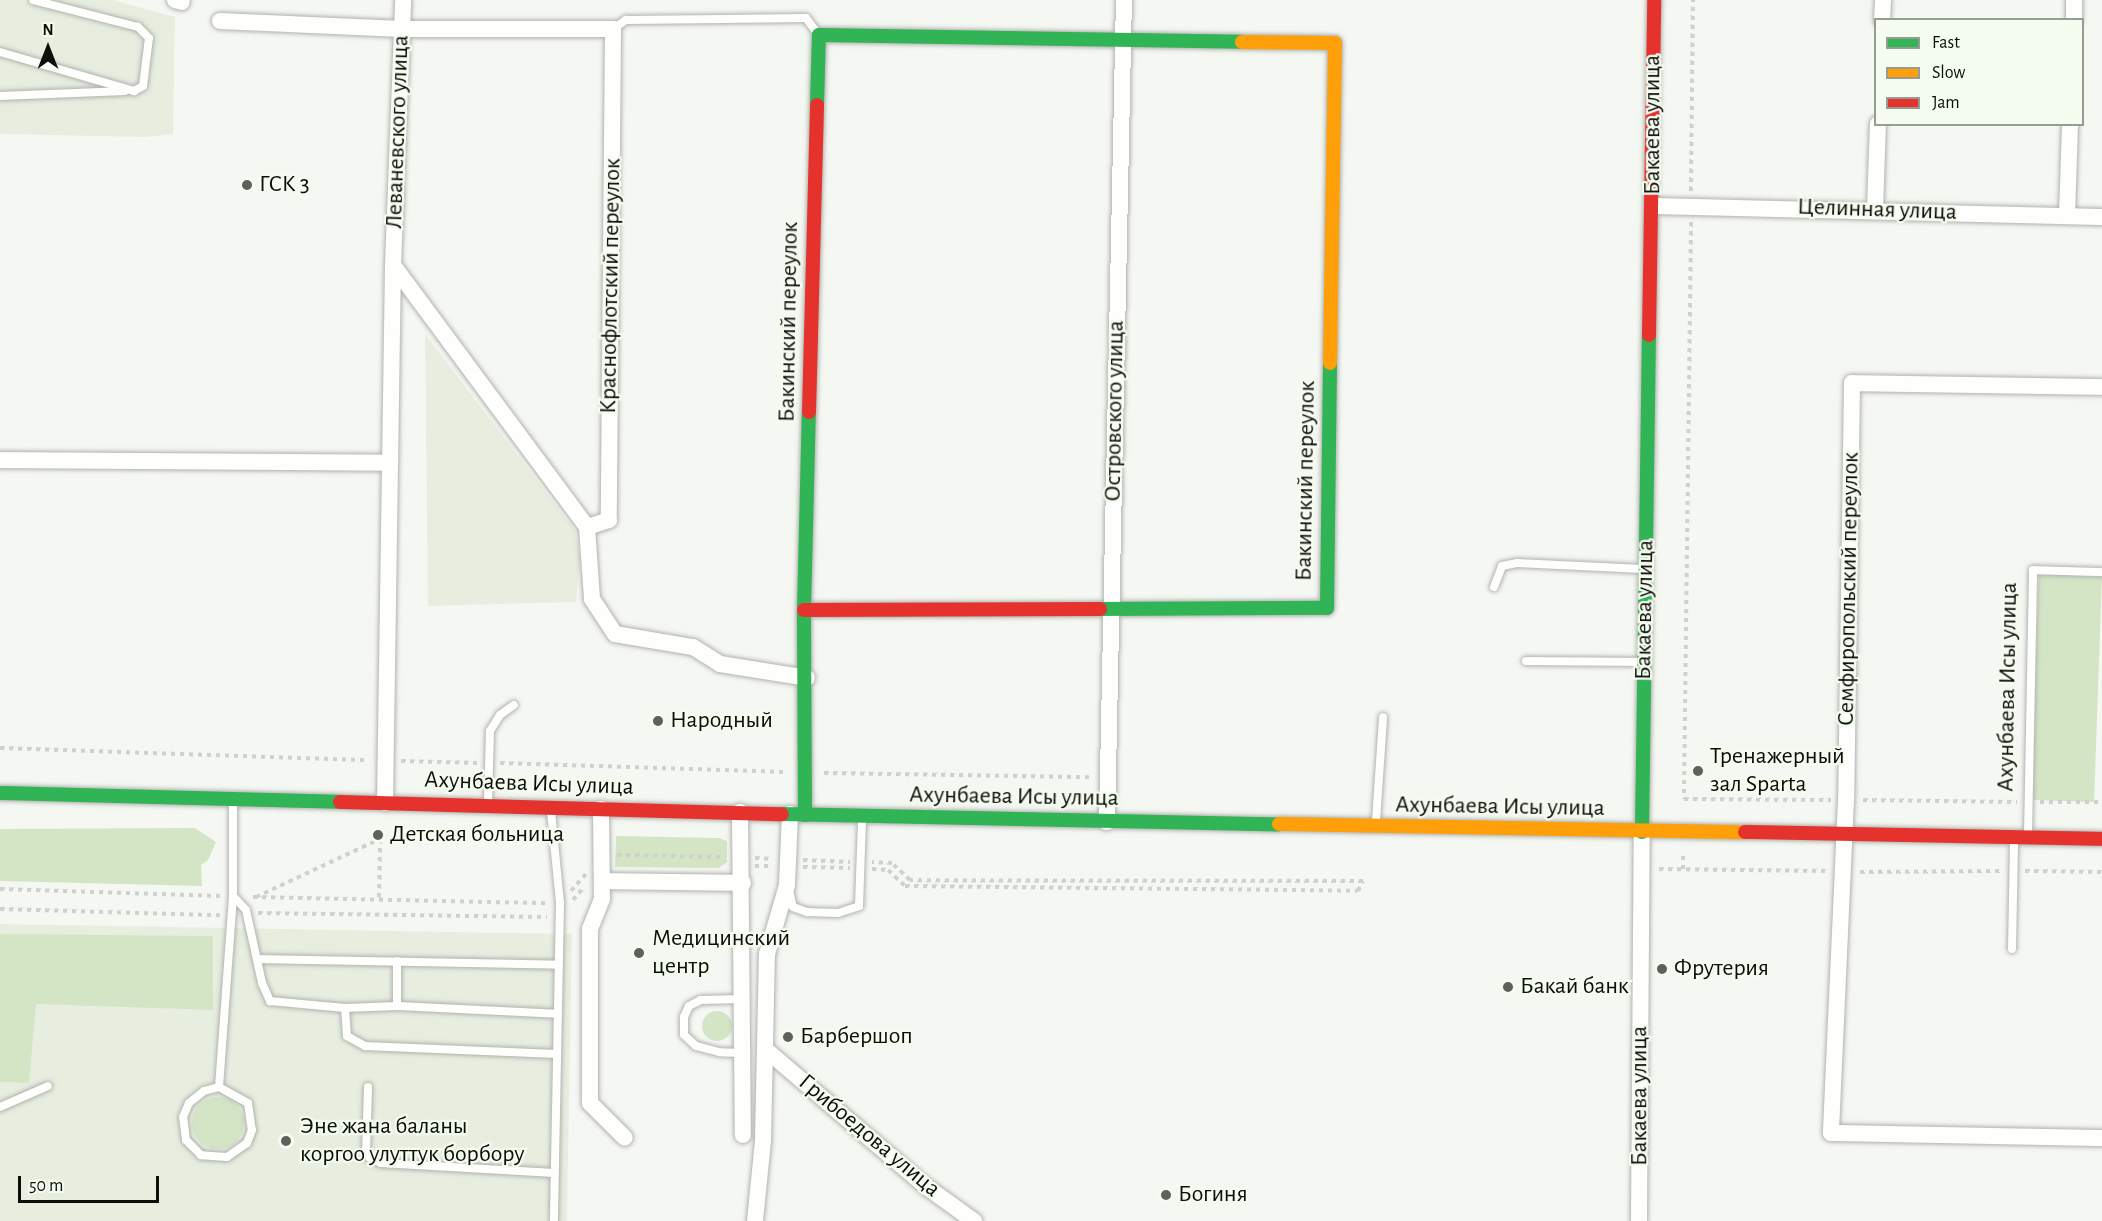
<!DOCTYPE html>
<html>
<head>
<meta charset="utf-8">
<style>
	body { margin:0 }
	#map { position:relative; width:2102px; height:1221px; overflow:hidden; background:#f5f8f2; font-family:"Alegreya Sans",sans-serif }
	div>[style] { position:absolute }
	.built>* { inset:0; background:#e7eee0; transform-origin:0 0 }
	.green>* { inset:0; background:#d4e5c6; transform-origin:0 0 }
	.round { border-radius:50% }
	.path>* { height:4px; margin-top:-2px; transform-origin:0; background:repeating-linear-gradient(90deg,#d0d1cf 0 4.5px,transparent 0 9px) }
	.roads { filter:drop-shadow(0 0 2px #b1b3af) drop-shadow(0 0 2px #b1b3af) }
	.lane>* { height:8px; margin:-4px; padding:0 4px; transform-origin:4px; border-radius:4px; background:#fefefd }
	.street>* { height:16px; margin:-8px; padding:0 8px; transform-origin:8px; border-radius:8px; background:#fefefd }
	.fast>* { height:14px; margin:-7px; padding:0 7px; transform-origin:7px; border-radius:7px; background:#30b455 }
	.slow>* { height:14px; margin:-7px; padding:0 7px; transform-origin:7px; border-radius:7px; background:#ff9f0a }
	.jam>* { height:14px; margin:-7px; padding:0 7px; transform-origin:7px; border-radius:7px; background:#e5322d }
	.dots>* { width:16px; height:16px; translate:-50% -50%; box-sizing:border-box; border:3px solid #f4fbef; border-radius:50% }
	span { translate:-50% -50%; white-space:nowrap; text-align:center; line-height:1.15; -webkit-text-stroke:4.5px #f4fbef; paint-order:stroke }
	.street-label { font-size:24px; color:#0c0e0a }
	.poi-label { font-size:24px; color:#0c0e0a }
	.left { translate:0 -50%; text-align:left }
	.legend { position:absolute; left:1874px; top:18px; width:210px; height:108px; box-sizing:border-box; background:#f4fbef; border:2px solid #979c93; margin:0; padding:8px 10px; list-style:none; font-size:18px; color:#0c0e0a }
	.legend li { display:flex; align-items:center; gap:12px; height:30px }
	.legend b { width:30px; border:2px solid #979c93 }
	.north { position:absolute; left:18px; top:18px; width:60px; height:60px; -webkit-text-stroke:4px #f4fbef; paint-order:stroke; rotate:0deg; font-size:16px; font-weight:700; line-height:24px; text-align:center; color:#0c0e0a }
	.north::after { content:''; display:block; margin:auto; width:21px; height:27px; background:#0c0e0a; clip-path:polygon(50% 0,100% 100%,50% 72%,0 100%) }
	.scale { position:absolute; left:18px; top:1176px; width:141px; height:27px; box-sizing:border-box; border:3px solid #0c0e0a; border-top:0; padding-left:8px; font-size:18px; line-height:21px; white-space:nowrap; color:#0c0e0a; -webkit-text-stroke:4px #f4fbef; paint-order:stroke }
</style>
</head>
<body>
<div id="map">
	<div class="built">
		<div style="clip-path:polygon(0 0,113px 0,175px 17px,173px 134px,145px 137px,0 134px)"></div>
		<div style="clip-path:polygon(425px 334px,576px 532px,580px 557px,576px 602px,428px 606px)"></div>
		<div style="left:0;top:924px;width:572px;height:297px;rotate:1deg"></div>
	</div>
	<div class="green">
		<div style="left:2039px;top:574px;width:63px;height:226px;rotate:2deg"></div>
		<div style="clip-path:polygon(195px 828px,216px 842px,208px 860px,201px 865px,202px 886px,0 881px,0 829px)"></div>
		<div style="clip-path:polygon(616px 836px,719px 838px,727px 841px,727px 862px,719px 868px,615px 867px)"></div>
		<div style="clip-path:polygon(0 934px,213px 936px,213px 1010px,36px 1004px,29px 1083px,0 1082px)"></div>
		<div class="round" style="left:702px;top:1011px;width:30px;height:30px"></div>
		<div class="round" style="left:192px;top:1097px;width:52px;height:52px"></div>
	</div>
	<div class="path">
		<div style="left:1691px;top:191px;width:191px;rotate:-89.4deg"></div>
		<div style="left:1691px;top:222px;width:577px;rotate:90.7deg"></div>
		<div style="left:1684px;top:799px;width:147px;rotate:0.4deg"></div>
		<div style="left:0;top:748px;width:369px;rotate:1.9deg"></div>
		<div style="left:401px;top:761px;width:76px;rotate:1.5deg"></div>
		<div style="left:500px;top:763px;width:286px;rotate:1.8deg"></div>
		<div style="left:824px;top:773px;width:268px;rotate:0.9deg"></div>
		<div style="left:1863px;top:800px;width:154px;rotate:0.7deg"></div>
		<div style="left:2040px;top:802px;width:62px"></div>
		<div style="left:617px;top:855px;width:107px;rotate:1.1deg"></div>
		<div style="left:755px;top:858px;width:17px;rotate:3deg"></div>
		<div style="left:803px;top:860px;width:47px;rotate:2.4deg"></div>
		<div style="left:755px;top:866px;width:17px"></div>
		<div style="left:803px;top:867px;width:47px;rotate:1.2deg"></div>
		<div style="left:872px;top:869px;width:16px;rotate:4deg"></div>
		<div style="left:888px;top:870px;width:23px;rotate:43deg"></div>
		<div style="left:905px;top:886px;width:453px;rotate:0.6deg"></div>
		<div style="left:1358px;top:891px;width:11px;rotate:-63deg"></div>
		<div style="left:1363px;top:881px;width:453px;rotate:-179.9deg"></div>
		<div style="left:910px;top:880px;width:25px;rotate:-137deg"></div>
		<div style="left:892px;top:863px;width:20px;rotate:-177deg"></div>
		<div style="left:1659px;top:869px;width:169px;rotate:0.7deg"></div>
		<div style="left:1683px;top:869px;width:18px;rotate:-90deg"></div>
		<div style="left:2025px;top:871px;width:77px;rotate:0.7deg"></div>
		<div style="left:1860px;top:872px;width:142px;rotate:-0.4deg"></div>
		<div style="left:0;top:889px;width:221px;rotate:1.8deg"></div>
		<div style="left:571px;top:891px;width:23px;rotate:-49deg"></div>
		<div style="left:253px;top:897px;width:295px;rotate:1.2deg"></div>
		<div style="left:256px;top:897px;width:137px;rotate:-25.1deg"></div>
		<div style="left:380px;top:839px;width:60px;rotate:91deg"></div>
		<div style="left:573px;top:900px;width:17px;rotate:-50deg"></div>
		<div style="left:0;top:909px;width:220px;rotate:1.6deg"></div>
		<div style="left:258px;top:913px;width:289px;rotate:0.8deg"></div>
	</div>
	<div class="roads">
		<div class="lane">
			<div style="left:613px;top:29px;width:16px;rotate:-35deg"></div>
			<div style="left:626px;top:20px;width:180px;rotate:-0.6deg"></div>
			<div style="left:806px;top:18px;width:20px;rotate:53deg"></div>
			<div style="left:0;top:52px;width:140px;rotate:16.2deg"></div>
			<div style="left:134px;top:91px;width:10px;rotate:-29deg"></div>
			<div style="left:143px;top:86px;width:48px;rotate:-82.9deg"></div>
			<div style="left:149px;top:38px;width:16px;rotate:-135deg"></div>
			<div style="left:138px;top:27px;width:108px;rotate:-165.6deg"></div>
			<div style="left:0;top:96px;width:125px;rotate:-2.3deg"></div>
			<div style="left:1494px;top:587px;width:22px;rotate:-69deg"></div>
			<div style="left:1502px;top:566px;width:15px;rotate:-11deg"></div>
			<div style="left:1517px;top:563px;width:126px;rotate:2.7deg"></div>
			<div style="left:1526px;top:661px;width:116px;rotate:0.5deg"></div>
			<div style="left:488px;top:802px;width:71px;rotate:-88.4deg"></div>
			<div style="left:490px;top:731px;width:19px;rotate:-58deg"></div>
			<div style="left:500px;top:715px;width:17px;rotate:-36deg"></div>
			<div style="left:551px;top:811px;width:92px;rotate:84.4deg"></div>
			<div style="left:560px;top:903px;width:318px;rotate:91.1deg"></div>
			<div style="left:1376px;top:821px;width:104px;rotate:-86.1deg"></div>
			<div style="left:2028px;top:835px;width:265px;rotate:-88.9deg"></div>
			<div style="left:2033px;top:570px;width:69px;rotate:1.7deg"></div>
			<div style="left:789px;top:891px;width:16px;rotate:76deg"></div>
			<div style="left:793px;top:907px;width:15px;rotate:20deg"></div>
			<div style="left:807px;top:912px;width:31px;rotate:2deg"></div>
			<div style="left:838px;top:913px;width:22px;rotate:-18deg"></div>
			<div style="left:859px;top:906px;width:85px;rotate:-88deg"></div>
			<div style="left:233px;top:896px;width:19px;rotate:47deg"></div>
			<div style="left:246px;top:910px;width:75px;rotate:77.6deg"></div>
			<div style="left:262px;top:983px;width:20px;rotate:66deg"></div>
			<div style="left:270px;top:1001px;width:75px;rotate:5.3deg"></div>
			<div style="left:345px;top:1008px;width:52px;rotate:-2.2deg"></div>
			<div style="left:397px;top:1006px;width:161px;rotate:2.8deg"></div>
			<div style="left:2012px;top:949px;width:107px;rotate:-88.9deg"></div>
			<div style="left:259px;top:959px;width:300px;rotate:1.1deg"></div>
			<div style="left:397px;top:961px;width:45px;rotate:90deg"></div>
			<div style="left:345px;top:1008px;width:28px;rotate:86deg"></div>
			<div style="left:347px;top:1036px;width:21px;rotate:29deg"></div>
			<div style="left:365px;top:1046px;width:192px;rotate:2.4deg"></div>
			<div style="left:743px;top:1053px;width:24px;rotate:-178deg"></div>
			<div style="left:719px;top:1052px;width:24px;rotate:-165deg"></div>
			<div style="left:696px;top:1046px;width:16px;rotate:-137deg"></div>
			<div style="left:684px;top:1035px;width:18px;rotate:-90deg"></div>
			<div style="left:684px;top:1017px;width:12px;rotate:-66deg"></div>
			<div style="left:689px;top:1006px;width:13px;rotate:-27deg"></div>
			<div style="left:701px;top:1000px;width:42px;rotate:-1.4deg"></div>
			<div style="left:219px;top:1087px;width:33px;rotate:29deg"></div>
			<div style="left:248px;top:1103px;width:27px;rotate:82deg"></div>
			<div style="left:252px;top:1130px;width:14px;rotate:111deg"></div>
			<div style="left:247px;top:1143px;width:24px;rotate:145deg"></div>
			<div style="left:227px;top:1157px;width:26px;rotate:-176deg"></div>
			<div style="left:201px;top:1155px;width:21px;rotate:-135deg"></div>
			<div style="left:186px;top:1140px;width:23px;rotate:-97deg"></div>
			<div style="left:183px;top:1117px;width:15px;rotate:-67deg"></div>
			<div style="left:189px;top:1103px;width:19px;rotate:-39deg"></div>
			<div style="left:204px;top:1091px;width:16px;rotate:-15deg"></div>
			<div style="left:219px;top:1087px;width:192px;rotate:-85.8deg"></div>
			<div style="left:233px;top:896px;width:94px;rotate:-90deg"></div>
			<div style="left:368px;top:1087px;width:66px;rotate:91.7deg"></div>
			<div style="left:366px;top:1153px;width:6px;rotate:51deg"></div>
			<div style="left:370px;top:1158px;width:12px;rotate:24deg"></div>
			<div style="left:381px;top:1163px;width:174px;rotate:3.3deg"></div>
			<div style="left:0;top:1107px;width:52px;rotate:-23.6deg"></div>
		</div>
		<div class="street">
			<div style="left:175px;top:0;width:7px;rotate:16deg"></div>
			<div style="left:1882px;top:20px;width:20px;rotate:-87deg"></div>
			<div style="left:2074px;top:20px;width:20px;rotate:-90deg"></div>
			<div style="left:220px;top:21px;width:182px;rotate:2.5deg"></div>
			<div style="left:402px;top:29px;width:211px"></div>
			<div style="left:613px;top:29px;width:491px;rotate:90.5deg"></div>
			<div style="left:609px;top:520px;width:23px;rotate:162deg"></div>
			<div style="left:1653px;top:206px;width:449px;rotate:1.4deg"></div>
			<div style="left:1875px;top:209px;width:85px;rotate:-88deg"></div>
			<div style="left:2067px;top:216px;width:92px;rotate:-88.1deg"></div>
			<div style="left:393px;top:265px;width:326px;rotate:53.5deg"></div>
			<div style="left:587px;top:527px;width:72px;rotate:86deg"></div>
			<div style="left:592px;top:599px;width:42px;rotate:56.7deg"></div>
			<div style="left:615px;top:634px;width:79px;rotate:9.5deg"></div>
			<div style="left:693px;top:647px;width:32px;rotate:32deg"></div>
			<div style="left:720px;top:664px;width:88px;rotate:9.1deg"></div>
			<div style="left:2102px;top:387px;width:250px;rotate:-179.1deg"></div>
			<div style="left:1852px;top:383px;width:417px;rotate:90.8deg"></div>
			<div style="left:1846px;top:800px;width:333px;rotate:92.6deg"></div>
			<div style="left:1831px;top:1133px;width:271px;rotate:1.1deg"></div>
			<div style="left:0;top:460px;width:390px;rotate:0.4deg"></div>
			<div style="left:385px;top:803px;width:538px;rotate:-89.15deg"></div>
			<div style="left:393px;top:265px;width:265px;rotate:-87.8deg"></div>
			<div style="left:601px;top:809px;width:90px;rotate:89.4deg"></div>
			<div style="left:602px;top:899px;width:32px;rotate:112deg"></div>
			<div style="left:590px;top:929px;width:174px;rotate:90deg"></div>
			<div style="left:590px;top:1103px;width:49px;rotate:45deg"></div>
			<div style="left:740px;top:812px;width:323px;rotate:89.5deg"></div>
			<div style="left:1107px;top:822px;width:822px;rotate:-88.82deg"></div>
			<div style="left:602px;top:881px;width:141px;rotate:0.8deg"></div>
			<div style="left:765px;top:1049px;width:214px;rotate:40.5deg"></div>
			<div style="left:928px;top:1188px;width:57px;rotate:35.7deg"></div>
			<div style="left:755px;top:1221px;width:80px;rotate:-84.3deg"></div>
			<div style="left:763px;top:1141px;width:187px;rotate:-88.8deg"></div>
			<div style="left:767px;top:954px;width:72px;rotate:-73.8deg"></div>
			<div style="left:787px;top:885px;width:71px;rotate:-87.6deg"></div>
			<div style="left:1639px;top:1221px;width:389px;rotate:-89.6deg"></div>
		</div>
		<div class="fast">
			<div style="left:817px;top:105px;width:70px;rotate:-88.4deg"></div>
			<div style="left:819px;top:35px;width:423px;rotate:0.9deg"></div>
			<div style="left:1100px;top:609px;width:227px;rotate:-0.3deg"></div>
			<div style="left:1327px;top:608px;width:245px;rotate:-89.3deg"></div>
			<div style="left:0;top:793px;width:340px;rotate:1.5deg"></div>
			<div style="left:782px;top:814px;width:497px;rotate:1.2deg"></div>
			<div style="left:805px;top:815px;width:205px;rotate:-90.3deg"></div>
			<div style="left:804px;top:610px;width:198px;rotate:-88.6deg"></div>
			<div style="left:1642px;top:832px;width:497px;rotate:-89.2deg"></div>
		</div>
		<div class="slow">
			<div style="left:1242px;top:42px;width:93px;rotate:0.6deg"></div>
			<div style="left:1335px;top:43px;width:320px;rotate:90.9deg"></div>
			<div style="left:1279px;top:824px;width:466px;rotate:1deg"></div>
		</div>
		<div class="jam">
			<div style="left:1649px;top:335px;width:335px;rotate:-89.1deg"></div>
			<div style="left:809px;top:412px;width:307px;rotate:-88.5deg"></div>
			<div style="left:804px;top:610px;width:296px;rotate:-0.2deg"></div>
			<div style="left:340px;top:802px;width:442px;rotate:1.6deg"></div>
			<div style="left:1745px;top:832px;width:357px;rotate:1.1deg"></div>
		</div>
	</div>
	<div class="dots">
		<div style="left:247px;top:185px;background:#5e605b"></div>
		<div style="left:658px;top:721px;background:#5e605b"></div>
		<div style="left:1698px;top:771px;background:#5e605b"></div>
		<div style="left:378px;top:835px;background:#5e605b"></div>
		<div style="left:639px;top:953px;background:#5e605b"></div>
		<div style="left:1662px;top:969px;background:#5e605b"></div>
		<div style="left:1508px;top:987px;background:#5e605b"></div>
		<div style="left:788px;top:1037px;background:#5e605b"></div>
		<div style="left:286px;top:1141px;background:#5e605b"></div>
		<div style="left:1166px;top:1195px;background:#5e605b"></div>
	</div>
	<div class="street-label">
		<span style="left:1653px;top:125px;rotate:-90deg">Бакаева улица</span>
		<span style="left:398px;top:132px;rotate:-88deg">Леваневского улица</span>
		<span style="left:1877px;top:210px;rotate:2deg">Целинная улица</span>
		<span style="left:611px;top:286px;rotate:-89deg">Краснофлотский переулок</span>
		<span style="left:789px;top:322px;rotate:-89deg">Бакинский переулок</span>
		<span style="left:1115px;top:411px;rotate:-89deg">Островского улица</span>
		<span style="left:1306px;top:481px;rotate:-89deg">Бакинский переулок</span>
		<span style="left:1849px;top:589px;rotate:-89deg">Семфиропольский переулок</span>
		<span style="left:1645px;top:610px;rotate:-89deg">Бакаева улица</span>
		<span style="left:2008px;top:687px;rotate:-89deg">Ахунбаева Исы улица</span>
		<span style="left:529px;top:784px;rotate:2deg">Ахунбаева Исы улица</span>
		<span style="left:1014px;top:797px;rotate:1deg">Ахунбаева Исы улица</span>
		<span style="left:1500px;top:807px;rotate:1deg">Ахунбаева Исы улица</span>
		<span style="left:1640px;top:1096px;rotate:-90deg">Бакаева улица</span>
		<span style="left:869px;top:1136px;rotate:40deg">Грибоедова улица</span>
	</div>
	<div class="poi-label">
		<span class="left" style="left:259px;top:185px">ГСК 3</span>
		<span class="left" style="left:670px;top:721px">Народный</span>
		<span class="left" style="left:1710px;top:771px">Тренажерный<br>зал Sparta</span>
		<span class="left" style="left:390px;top:835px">Детская больница</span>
		<span class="left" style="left:652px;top:953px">Медицинский<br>центр</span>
		<span class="left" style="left:1674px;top:969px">Фрутерия</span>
		<span class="left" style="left:1520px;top:987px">Бакай банк</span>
		<span class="left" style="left:800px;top:1037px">Барбершоп</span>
		<span class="left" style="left:300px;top:1141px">Эне жана баланы<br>коргоо улуттук борбору</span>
		<span class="left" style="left:1178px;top:1195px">Богиня</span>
	</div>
	<ul class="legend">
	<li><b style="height:8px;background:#30b455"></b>Fast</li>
	<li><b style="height:8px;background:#ff9f0a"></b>Slow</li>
	<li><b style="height:8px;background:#e5322d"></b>Jam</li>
	</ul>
	<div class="north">N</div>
	<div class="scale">50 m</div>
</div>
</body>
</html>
